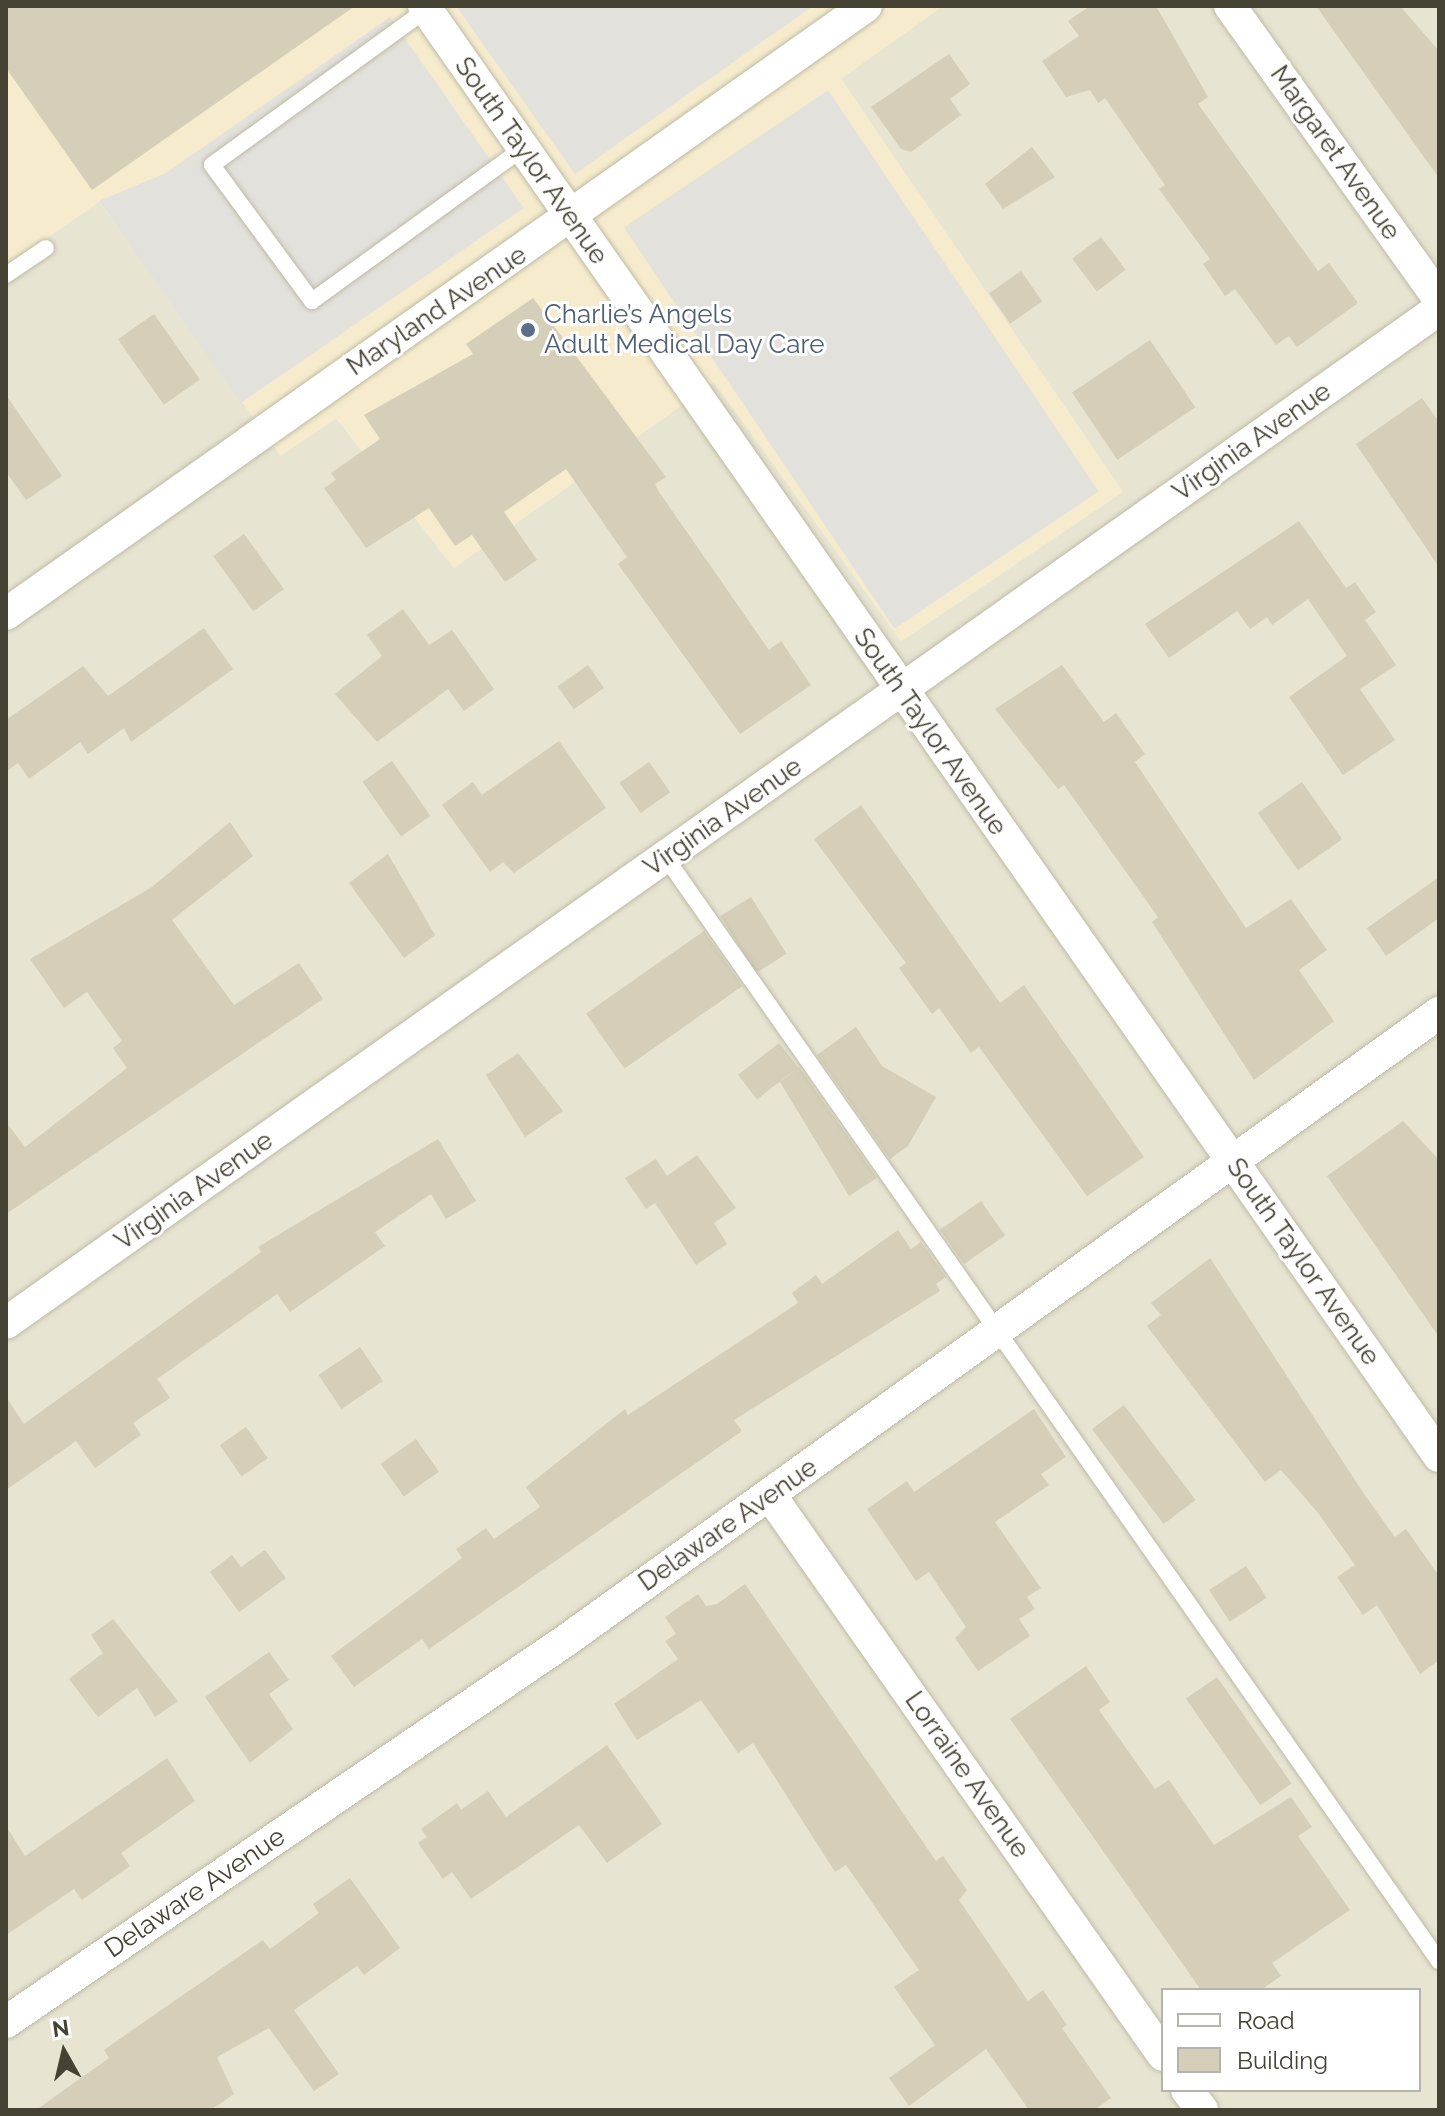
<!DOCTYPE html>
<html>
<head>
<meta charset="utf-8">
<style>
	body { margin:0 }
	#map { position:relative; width:1445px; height:2116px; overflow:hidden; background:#f3f1e3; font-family:Raleway,sans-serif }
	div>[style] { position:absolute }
	.residential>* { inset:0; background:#e7e4d1 }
	.commercial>* { inset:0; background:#f6eccd }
	.parking>* { inset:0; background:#e3e1dc; transform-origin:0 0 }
	.building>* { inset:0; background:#d5ceb8; transform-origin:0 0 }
	.roads { filter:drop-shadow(0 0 2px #bebaa6) drop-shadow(0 0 2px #bebaa6) }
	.service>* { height:16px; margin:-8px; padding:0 8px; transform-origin:8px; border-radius:8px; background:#fff }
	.minor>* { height:32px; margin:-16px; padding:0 16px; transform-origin:16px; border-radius:16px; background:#fff }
	.dots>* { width:22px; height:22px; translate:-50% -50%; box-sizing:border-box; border:4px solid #fff; border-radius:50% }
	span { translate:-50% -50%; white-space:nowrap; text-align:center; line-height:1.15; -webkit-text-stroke:6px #fff; paint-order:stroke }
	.street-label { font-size:26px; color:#454133 }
	.service-label { font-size:26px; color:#4e5e75 }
	.left { translate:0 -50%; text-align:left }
	.frame { position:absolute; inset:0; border:8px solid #454133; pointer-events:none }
	.legend { position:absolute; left:1161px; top:1988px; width:260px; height:104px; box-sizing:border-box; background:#fff; border:2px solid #b5b3ad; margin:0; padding:10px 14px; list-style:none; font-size:24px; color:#454133 }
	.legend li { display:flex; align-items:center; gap:16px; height:40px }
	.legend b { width:40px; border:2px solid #b5b3ad }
	.north { position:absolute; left:24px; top:2012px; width:80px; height:80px; -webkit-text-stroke:6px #fff; paint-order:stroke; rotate:352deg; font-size:22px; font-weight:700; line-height:32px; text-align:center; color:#454133 }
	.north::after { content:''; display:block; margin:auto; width:28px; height:36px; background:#454133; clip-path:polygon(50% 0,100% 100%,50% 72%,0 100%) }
</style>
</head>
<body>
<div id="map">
	<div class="residential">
		<div style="clip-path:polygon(evenodd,943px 6px,1439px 6px,1439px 2110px,6px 2110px,6px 267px,99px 201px,280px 455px,336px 418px,454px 568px,714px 382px,901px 641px,1123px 492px,840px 78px,943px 6px,1163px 1990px,1419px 1990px,1419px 2090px,1163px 2090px,1163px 1990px)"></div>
	</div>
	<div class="commercial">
		<div style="clip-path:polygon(6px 6px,943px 6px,841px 79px,1123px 492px,901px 641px,714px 382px,454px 568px,337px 418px,281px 456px,99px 202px,6px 267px)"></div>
	</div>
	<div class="parking">
		<div style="clip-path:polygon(456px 6px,813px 6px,575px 174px)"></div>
		<div style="clip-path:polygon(390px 17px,524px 208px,241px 403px,99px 201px,166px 173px)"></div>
		<div style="left:828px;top:90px;width:484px;height:246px;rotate:56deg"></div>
	</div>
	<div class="building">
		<div style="clip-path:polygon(6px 6px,355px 6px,92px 190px,6px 68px)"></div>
		<div style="clip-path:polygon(1090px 6px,1156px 6px,1208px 97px,1198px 104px,1318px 271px,1329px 263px,1358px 303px,1297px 347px,1289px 336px,1276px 345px,1235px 289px,1225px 296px,1203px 264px,1210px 259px,1159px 189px,1165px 185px,1105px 98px,1098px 103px,1090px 90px,1066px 97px,1042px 61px,1079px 36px,1068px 21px)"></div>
		<div style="clip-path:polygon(1316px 6px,1400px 6px,1439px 51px,1439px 178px)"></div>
		<div style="clip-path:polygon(949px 54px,970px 84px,950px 99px,961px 115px,911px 152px,901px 149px,871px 107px)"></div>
		<div style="clip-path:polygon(1032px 147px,1055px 177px,1003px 209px,985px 184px)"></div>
		<div style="left:1101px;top:237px;width:41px;height:36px;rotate:53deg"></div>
		<div style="left:1021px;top:271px;width:37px;height:39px;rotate:55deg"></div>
		<div style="clip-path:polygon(533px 298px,666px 477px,655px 484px,659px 492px,769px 650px,781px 641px,811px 685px,740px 734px,618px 564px,627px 557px,566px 469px,504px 512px,537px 560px,505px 582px,472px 535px,455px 546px,429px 508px,366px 548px,324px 488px,336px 480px,331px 473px,380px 439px,364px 415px,473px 354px,466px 344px)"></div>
		<div style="left:154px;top:314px;width:80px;height:44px;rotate:55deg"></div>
		<div style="left:1150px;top:340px;width:81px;height:94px;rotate:56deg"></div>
		<div style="clip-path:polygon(6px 395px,62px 476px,26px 500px,6px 472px)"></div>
		<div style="clip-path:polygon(1422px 398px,1439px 422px,1439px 567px,1356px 444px)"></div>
		<div style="clip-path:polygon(1299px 521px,1346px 588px,1355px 582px,1376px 612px,1365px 620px,1396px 665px,1360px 689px,1395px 740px,1343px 775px,1289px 697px,1347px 656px,1308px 599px,1272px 625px,1267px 617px,1250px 629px,1237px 611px,1169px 658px,1145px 624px)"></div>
		<div style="left:244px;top:534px;width:68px;height:38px;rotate:54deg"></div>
		<div style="clip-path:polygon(403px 609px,429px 645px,452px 630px,494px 689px,464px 711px,448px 689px,377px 742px,335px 694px,382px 656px,367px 635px)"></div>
		<div style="clip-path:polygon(204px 628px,233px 669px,131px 742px,124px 728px,88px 754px,80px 742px,29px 779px,18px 763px,6px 772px,6px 720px,83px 666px,108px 696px)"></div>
		<div style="left:588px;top:665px;width:28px;height:37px;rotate:55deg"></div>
		<div style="clip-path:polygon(1062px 665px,1104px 722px,1116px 713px,1145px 754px,1135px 762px,1246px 928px,1291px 899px,1327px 950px,1299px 970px,1334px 1021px,1254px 1080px,1152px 922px,1158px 917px,1064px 785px,1058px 789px,995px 709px)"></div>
		<div style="clip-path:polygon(559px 741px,606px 808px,514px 873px,503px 862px,490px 872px,442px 805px,473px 782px,482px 795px)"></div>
		<div style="left:392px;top:761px;width:67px;height:36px;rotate:55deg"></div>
		<div style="left:649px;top:762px;width:37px;height:36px;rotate:55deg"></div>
		<div style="left:1302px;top:782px;width:70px;height:54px;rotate:55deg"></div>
		<div style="clip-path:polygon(861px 805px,1000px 1003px,1024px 985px,1144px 1157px,1087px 1196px,979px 1047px,971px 1053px,939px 1008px,932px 1014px,899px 968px,906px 963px,814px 839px)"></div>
		<div style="clip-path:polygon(230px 822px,253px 856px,172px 920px,234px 1005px,299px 963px,323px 999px,6px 1214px,6px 1122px,25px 1147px,127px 1068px,113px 1048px,122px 1041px,87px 992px,64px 1008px,30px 959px,152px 887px)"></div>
		<div style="clip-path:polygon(388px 854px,435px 935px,404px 958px,349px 883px)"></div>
		<div style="clip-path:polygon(1439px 877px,1439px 918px,1386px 956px,1367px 928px)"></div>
		<div style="left:751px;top:897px;width:67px;height:36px;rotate:58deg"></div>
		<div style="left:704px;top:931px;width:67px;height:144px;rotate:55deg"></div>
		<div style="clip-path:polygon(856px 1027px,882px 1066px,936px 1097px,908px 1146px,890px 1159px,817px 1055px)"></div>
		<div style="left:779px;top:1043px;width:31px;height:52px;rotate:52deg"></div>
		<div style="clip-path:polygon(518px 1053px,563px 1111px,525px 1137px,486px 1075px)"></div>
		<div style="clip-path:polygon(799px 1067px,877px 1178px,849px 1196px,780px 1082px)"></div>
		<div style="clip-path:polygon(1403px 1121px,1439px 1160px,1439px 1337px,1327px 1176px)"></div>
		<div style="clip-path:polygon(438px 1139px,476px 1201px,446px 1219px,431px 1194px,375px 1232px,385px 1246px,290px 1312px,277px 1294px,157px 1379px,170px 1398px,133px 1423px,141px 1435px,95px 1468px,76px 1441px,6px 1490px,6px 1397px,24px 1424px,261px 1252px,258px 1247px)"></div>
		<div style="clip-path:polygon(697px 1155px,736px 1208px,714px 1223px,727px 1244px,696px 1265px,655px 1203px,646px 1209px,625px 1178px,656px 1159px,667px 1176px)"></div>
		<div style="left:981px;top:1201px;width:42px;height:50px;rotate:55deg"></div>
		<div style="clip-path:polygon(898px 1230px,911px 1249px,921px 1242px,946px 1277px,936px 1284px,940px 1291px,734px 1420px,742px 1431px,429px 1649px,422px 1639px,354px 1687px,331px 1656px,462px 1558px,456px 1549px,486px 1528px,494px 1539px,540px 1507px,526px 1487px,625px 1409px,628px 1415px,798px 1303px,792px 1293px,816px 1275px,822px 1284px)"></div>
		<div style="clip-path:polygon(1210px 1258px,1364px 1494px,1395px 1537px,1406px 1529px,1439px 1576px,1439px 1660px,1420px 1674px,1377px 1605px,1363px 1615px,1337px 1577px,1355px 1565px,1318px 1513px,1281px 1470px,1265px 1482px,1147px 1326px,1161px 1315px,1151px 1303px)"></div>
		<div style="left:360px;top:1347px;width:41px;height:50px;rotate:56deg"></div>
		<div style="left:1124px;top:1405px;width:119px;height:40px;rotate:53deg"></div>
		<div style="clip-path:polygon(1034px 1409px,1066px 1457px,1041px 1474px,1049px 1485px,995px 1522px,1041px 1588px,1027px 1597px,1035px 1609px,1019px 1619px,1030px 1636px,978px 1671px,955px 1638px,966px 1627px,929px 1572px,916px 1581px,867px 1509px,907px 1481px,914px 1492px)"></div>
		<div style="left:246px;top:1427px;width:38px;height:32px;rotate:55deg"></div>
		<div style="left:416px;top:1439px;width:40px;height:43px;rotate:55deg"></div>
		<div style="clip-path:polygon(265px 1550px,286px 1578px,239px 1612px,210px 1572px,232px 1555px,241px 1567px)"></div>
		<div style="left:1246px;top:1566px;width:38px;height:44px;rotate:57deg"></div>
		<div style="clip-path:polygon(745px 1584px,936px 1861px,943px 1856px,967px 1890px,959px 1900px,1028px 2001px,1043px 1990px,1067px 2025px,1062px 2028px,1111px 2098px,1094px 2110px,1029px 2110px,986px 2049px,909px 2106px,889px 2078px,935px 2045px,894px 1987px,919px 1970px,846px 1865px,835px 1872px,753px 1743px,738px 1753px,701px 1700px,637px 1740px,614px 1704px,678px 1659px,665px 1641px,676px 1634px,665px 1617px,698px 1594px,706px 1606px,717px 1604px)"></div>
		<div style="clip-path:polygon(113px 1619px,178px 1701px,155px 1717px,137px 1688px,98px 1717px,69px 1679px,103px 1653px,91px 1635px)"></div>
		<div style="clip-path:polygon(269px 1652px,289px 1680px,269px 1694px,293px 1729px,250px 1763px,205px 1697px)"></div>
		<div style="clip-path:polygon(1086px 1666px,1110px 1702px,1099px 1710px,1155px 1789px,1169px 1780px,1214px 1845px,1291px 1797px,1312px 1827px,1298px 1836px,1350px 1910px,1272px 1963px,1281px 1976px,1261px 1990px,1201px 1990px,1010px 1719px)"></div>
		<div style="left:1217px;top:1677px;width:130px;height:38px;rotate:55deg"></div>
		<div style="clip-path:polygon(607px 1745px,662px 1824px,607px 1863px,579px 1825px,471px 1899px,452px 1872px,443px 1879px,418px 1843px,427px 1837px,421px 1829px,457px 1803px,461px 1810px,488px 1791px,506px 1817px)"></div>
		<div style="clip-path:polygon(167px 1758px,195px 1801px,121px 1853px,130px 1866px,82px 1900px,74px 1889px,6px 1935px,6px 1826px,25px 1856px)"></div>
		<div style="clip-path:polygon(350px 1878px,400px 1948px,364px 1975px,357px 1966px,294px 2010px,339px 2074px,314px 2091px,269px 2028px,217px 2057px,234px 2094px,211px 2110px,36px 2110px,109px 2058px,104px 2050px,138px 2026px,263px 1940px,270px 1949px,319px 1913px,313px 1904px)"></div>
	</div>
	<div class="roads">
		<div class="service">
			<div style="left:430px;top:7px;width:269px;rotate:144.1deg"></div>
			<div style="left:212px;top:165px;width:169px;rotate:53.7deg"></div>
			<div style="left:312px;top:301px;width:259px;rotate:-35.9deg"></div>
			<div style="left:6px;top:275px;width:48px;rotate:-34deg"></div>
			<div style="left:666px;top:858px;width:1347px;rotate:54.98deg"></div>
		</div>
		<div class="minor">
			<div style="left:424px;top:6px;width:1770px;rotate:55.01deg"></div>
			<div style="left:1230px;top:6px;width:360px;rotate:54.5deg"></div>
			<div style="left:6px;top:614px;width:1053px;rotate:-35.26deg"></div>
			<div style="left:6px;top:1323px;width:1755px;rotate:-35.28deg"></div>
			<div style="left:770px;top:1495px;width:684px;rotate:54.94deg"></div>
			<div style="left:6px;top:2022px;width:680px;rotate:-34.27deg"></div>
			<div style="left:568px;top:1639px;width:1073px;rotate:-35.71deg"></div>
			<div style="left:1187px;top:2090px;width:25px;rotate:53deg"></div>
		</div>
	</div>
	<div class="dots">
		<div style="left:528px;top:330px;background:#5c6f8a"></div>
	</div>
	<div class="street-label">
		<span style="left:1335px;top:153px;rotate:55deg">Margaret Avenue</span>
		<span style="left:531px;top:161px;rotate:55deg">South Taylor Avenue</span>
		<span style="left:437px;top:311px;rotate:-34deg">Maryland Avenue</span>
		<span style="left:1252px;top:442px;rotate:-35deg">Virginia Avenue</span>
		<span style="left:930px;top:732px;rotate:55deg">South Taylor Avenue</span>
		<span style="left:723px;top:817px;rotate:-35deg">Virginia Avenue</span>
		<span style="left:194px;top:1191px;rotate:-35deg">Virginia Avenue</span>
		<span style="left:1303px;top:1262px;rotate:55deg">South Taylor Avenue</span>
		<span style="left:728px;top:1525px;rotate:-35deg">Delaware Avenue</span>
		<span style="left:967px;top:1775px;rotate:55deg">Lorraine Avenue</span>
		<span style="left:195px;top:1893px;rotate:-34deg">Delaware Avenue</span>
	</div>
	<div class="service-label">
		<span class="left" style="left:544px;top:330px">Charlie’s Angels<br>Adult Medical Day Care</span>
	</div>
	<div class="frame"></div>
	<ul class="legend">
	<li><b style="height:10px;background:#fff"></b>Road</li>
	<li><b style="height:22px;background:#d5ceb8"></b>Building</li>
	</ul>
	<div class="north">N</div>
</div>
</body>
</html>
